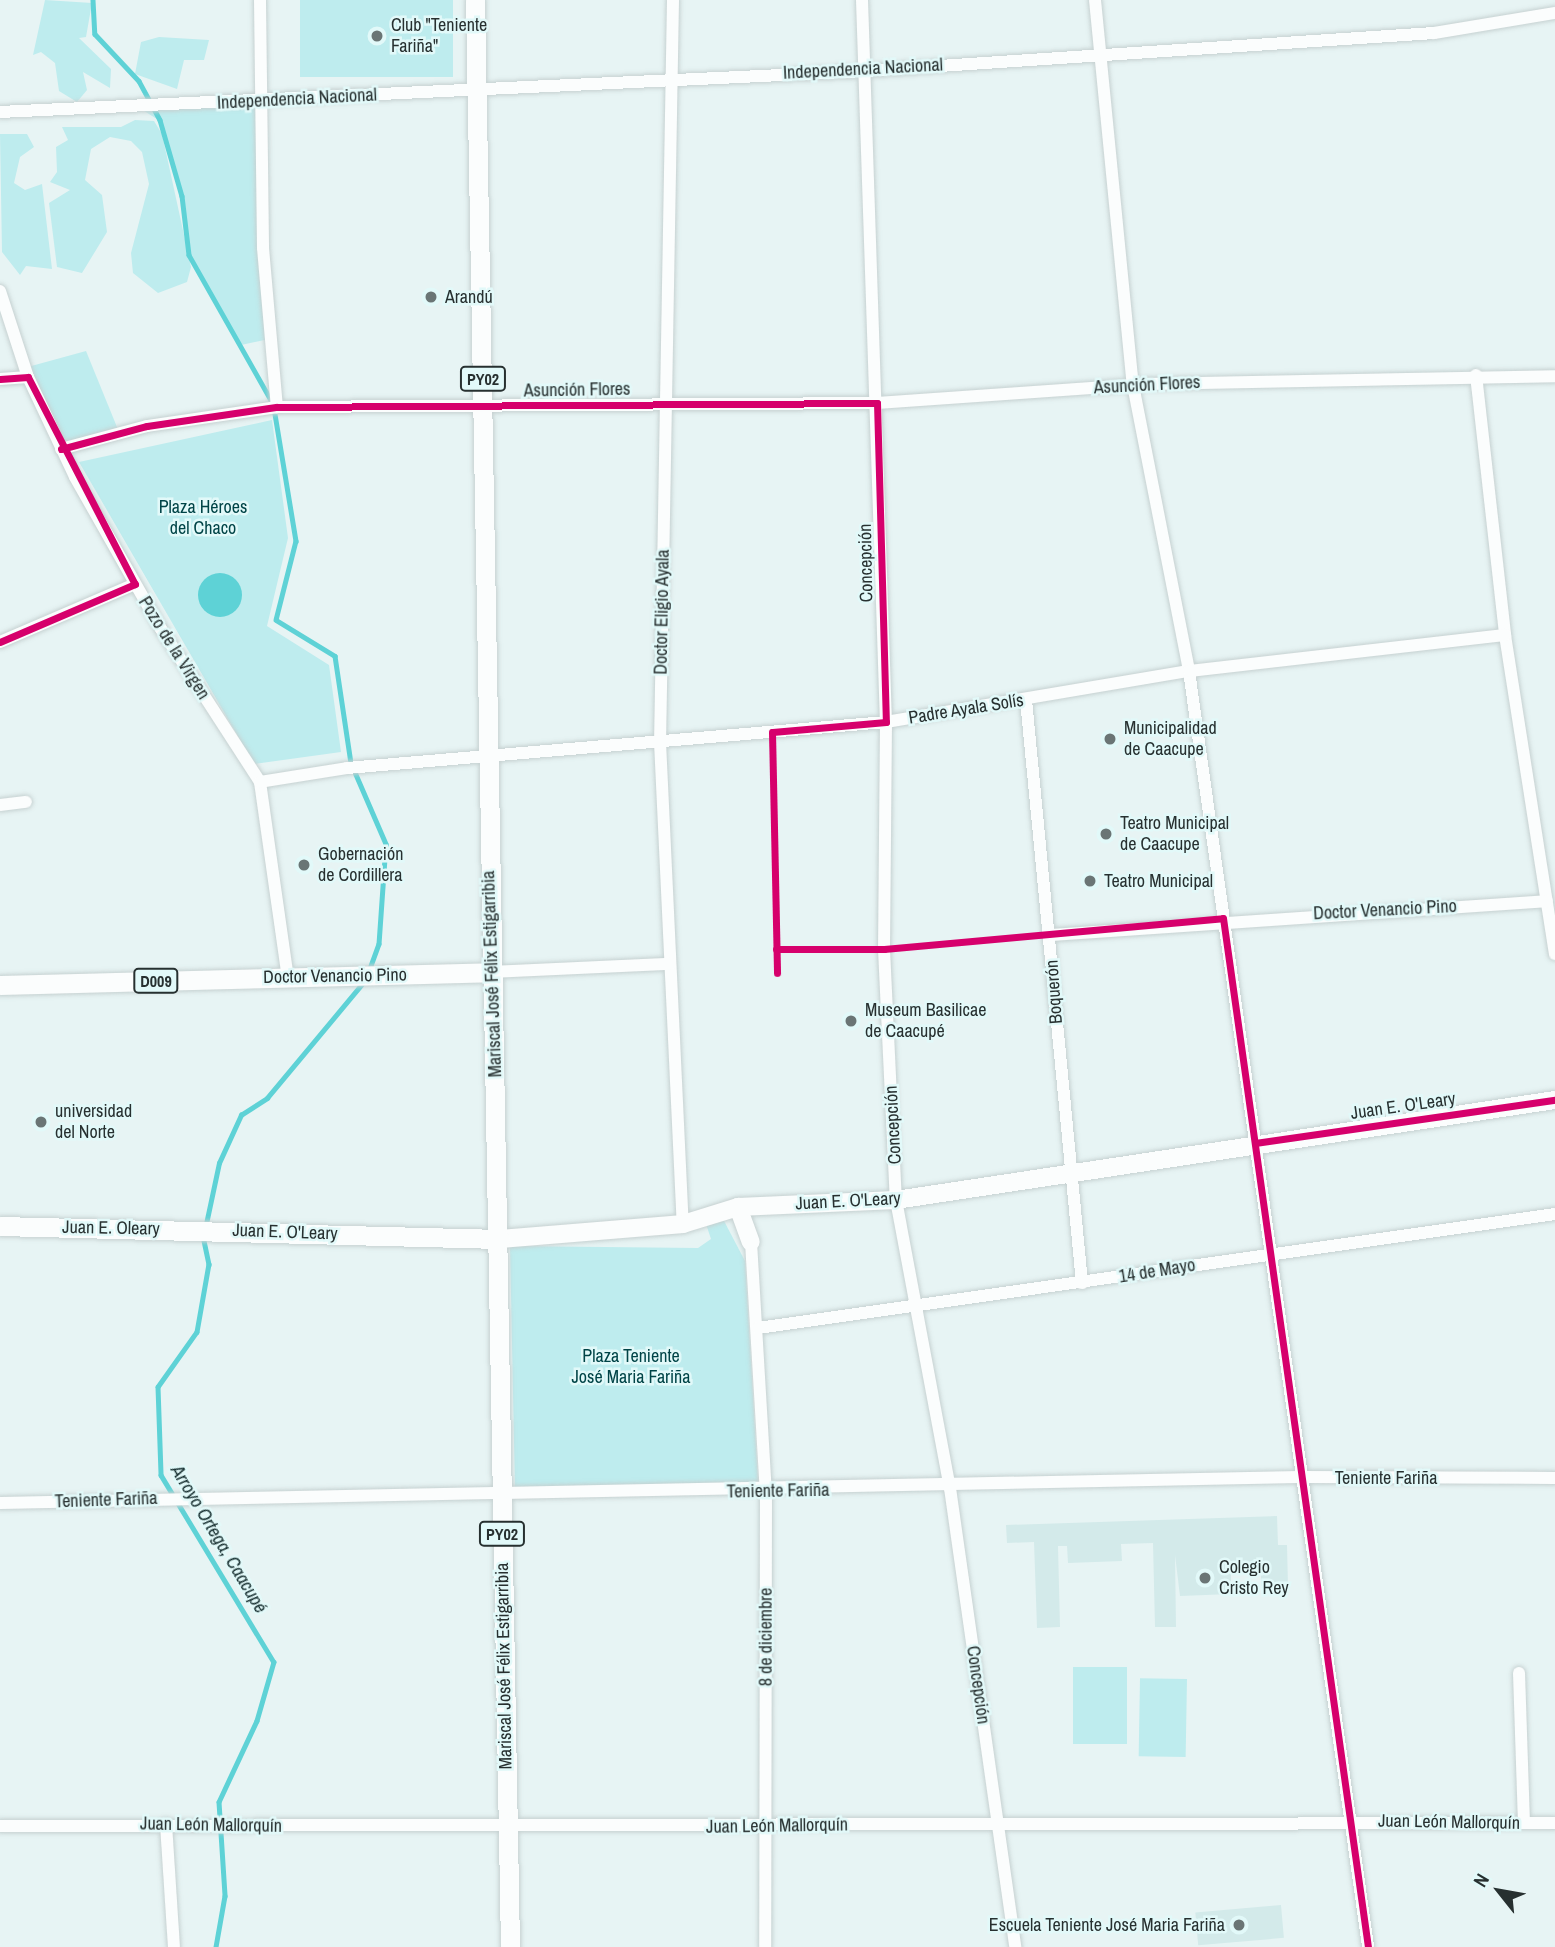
<!DOCTYPE html>
<html>
<head>
<meta charset="utf-8">
<style>
	body { margin:0 }
	#map { position:relative; width:1555px; height:1947px; overflow:hidden; background:#e7f4f4; font-family:"Archivo Narrow",sans-serif }
	div>[style] { position:absolute }
	.built>* { inset:0; background:#d3eaea; transform-origin:0 0 }
	.green>* { inset:0; background:#beecee; transform-origin:0 0 }
	.water>* { inset:0; background:#5ed2d6 }
	.round { border-radius:50% }
	.stream>* { height:4.5px; margin:-2.25px; padding:0 2.25px; transform-origin:2.25px; border-radius:2.25px; background:#5ed2d6 }
	.roads { filter:drop-shadow(0 0 2px #c6d1d1) drop-shadow(0 0 2px #c6d1d1) }
	.street>* { height:12px; margin:-6px; padding:0 6px; transform-origin:6px; border-radius:6px; background:#fbfdfd }
	.secondary>* { height:18px; margin:-9px; padding:0 9px; transform-origin:9px; border-radius:9px; background:#fbfdfd }
	.primary>* { height:19px; margin:-9.5px; padding:0 9.5px; transform-origin:9.5px; border-radius:9.5px; background:#fbfdfd }
	.cycleway>* { height:7px; margin:-3.5px; padding:0 3.5px; transform-origin:3.5px; border-radius:3.5px; background:#d6006c }
	.dots>* { width:19px; height:19px; translate:-50% -50%; box-sizing:border-box; border:4px solid #e2f9f9; border-radius:50% }
	span { translate:-50% -50%; white-space:nowrap; text-align:center; line-height:1.15; -webkit-text-stroke:5px #e2f9f9; paint-order:stroke }
	.shield-label span { padding:2px 5px; background:#e2f9f9; border:2px solid; border-radius:5px; -webkit-text-stroke-width:0 }
	.shield-label { font-size:16px; color:#273030; font-weight:700 }
	.poi-label { font-size:18px; color:#273030 }
	.left { translate:0 -50%; text-align:left }
	.right { translate:-100% -50%; text-align:right }
	.street-label { font-size:18px; color:#273030 }
	.park-label { font-size:18px; color:#004447 }
	.water-label { font-size:19px; color:#162e2f; font-style:italic }
	.north { position:absolute; left:1464px; top:1856px; width:70px; height:70px; -webkit-text-stroke:5px #e2f9f9; paint-order:stroke; rotate:301deg; font-size:19px; font-weight:700; line-height:28px; text-align:center; color:#273030 }
	.north::after { content:''; display:block; margin:auto; width:24px; height:32px; background:#273030; clip-path:polygon(50% 0,100% 100%,50% 72%,0 100%) }
</style>
</head>
<body>
<div id="map">
	<div class="built">
		<div style="clip-path:polygon(1277px 1516px,1278px 1545px,1287px 1545px,1288px 1586px,1261px 1586px,1261px 1570px,1231px 1571px,1231px 1594px,1180px 1596px,1175px 1555px,1176px 1627px,1155px 1627px,1153px 1543px,1121px 1544px,1122px 1561px,1068px 1563px,1067px 1546px,1058px 1546px,1060px 1627px,1037px 1628px,1034px 1542px,1007px 1543px,1006px 1525px)"></div>
		<div style="left:1281px;top:1905px;width:33px;height:86px;rotate:85deg"></div>
	</div>
	<div class="green">
		<div style="clip-path:polygon(45px 0,92px 3px,86px 37px,79px 38px,111px 69px,110px 88px,83px 72px,87px 90px,77px 102px,59px 91px,55px 63px,41px 52px,33px 55px)"></div>
		<div style="left:300px;top:0;width:153px;height:77px"></div>
		<div style="clip-path:polygon(159px 37px,209px 40px,204px 60px,184px 60px,177px 89px,135px 74px,141px 42px)"></div>
		<div style="clip-path:polygon(258px 102px,269px 339px,241px 345px,189px 255px,182px 196px,160px 121px,138px 107px)"></div>
		<div style="clip-path:polygon(135px 120px,154px 121px,162px 134px,191px 267px,187px 282px,158px 293px,133px 273px,131px 253px,149px 184px,142px 152px,131px 141px,110px 137px,91px 149px,85px 180px,102px 195px,107px 232px,82px 273px,57px 267px,49px 203px,70px 190px,50px 182px,57px 172px,56px 147px,68px 140px,62px 127px,121px 127px)"></div>
		<div style="clip-path:polygon(0 134px,27px 134px,34px 147px,20px 157px,14px 183px,25px 190px,42px 184px,52px 269px,26px 266px,20px 275px,2px 252px)"></div>
		<div style="clip-path:polygon(86px 351px,119px 432px,61px 449px,24px 368px)"></div>
		<div style="clip-path:polygon(272px 420px,288px 538px,267px 626px,329px 665px,341px 752px,254px 764px,79px 462px)"></div>
		<div style="clip-path:polygon(723px 1219px,745px 1261px,758px 1482px,515px 1490px,510px 1246px,698px 1248px,711px 1239px,705px 1221px)"></div>
		<div style="left:1073px;top:1667px;width:54px;height:77px"></div>
		<div style="left:1187px;top:1679px;width:78px;height:47px;rotate:91deg"></div>
	</div>
	<div class="water">
		<div class="round" style="left:198px;top:573px;width:44px;height:44px"></div>
	</div>
	<div class="stream">
		<div style="left:93px;top:0;width:34px;rotate:87deg"></div>
		<div style="left:95px;top:34px;width:64px;rotate:46.9deg"></div>
		<div style="left:139px;top:81px;width:44px;rotate:61.7deg"></div>
		<div style="left:160px;top:120px;width:79px;rotate:73.9deg"></div>
		<div style="left:182px;top:196px;width:59px;rotate:83.2deg"></div>
		<div style="left:189px;top:255px;width:167px;rotate:60.5deg"></div>
		<div style="left:274px;top:408px;width:135px;rotate:80.6deg"></div>
		<div style="left:296px;top:541px;width:81px;rotate:104.2deg"></div>
		<div style="left:276px;top:620px;width:69px;rotate:31.4deg"></div>
		<div style="left:335px;top:656px;width:108px;rotate:81.5deg"></div>
		<div style="left:351px;top:763px;width:88px;rotate:66.6deg"></div>
		<div style="left:386px;top:844px;width:100px;rotate:94deg"></div>
		<div style="left:379px;top:944px;width:29px;rotate:110deg"></div>
		<div style="left:206px;top:1224px;width:62px;rotate:-78deg"></div>
		<div style="left:219px;top:1163px;width:53px;rotate:-65.4deg"></div>
		<div style="left:241px;top:1115px;width:31px;rotate:-33deg"></div>
		<div style="left:267px;top:1098px;width:155px;rotate:-50.2deg"></div>
		<div style="left:203px;top:1236px;width:29px;rotate:78deg"></div>
		<div style="left:209px;top:1264px;width:69px;rotate:100deg"></div>
		<div style="left:197px;top:1332px;width:67px;rotate:125.3deg"></div>
		<div style="left:158px;top:1387px;width:88px;rotate:88deg"></div>
		<div style="left:161px;top:1475px;width:218px;rotate:58.9deg"></div>
		<div style="left:274px;top:1662px;width:61px;rotate:106.1deg"></div>
		<div style="left:257px;top:1721px;width:89px;rotate:115.1deg"></div>
		<div style="left:219px;top:1802px;width:94px;rotate:86.3deg"></div>
		<div style="left:225px;top:1896px;width:52px;rotate:100deg"></div>
	</div>
	<div class="roads">
		<div class="street">
			<div style="left:260px;top:0;width:248px;rotate:89.3deg"></div>
			<div style="left:263px;top:248px;width:160px;rotate:85deg"></div>
			<div style="left:673px;top:0;width:742px;rotate:91deg"></div>
			<div style="left:660px;top:742px;width:483px;rotate:87.3deg"></div>
			<div style="left:862px;top:0;width:722px;rotate:88.1deg"></div>
			<div style="left:886px;top:722px;width:227px;rotate:90.5deg"></div>
			<div style="left:884px;top:949px;width:251px;rotate:87.3deg"></div>
			<div style="left:896px;top:1200px;width:293px;rotate:79.4deg"></div>
			<div style="left:950px;top:1488px;width:464px;rotate:81.9deg"></div>
			<div style="left:1095px;top:0;width:387px;rotate:84.4deg"></div>
			<div style="left:1133px;top:385px;width:291px;rotate:78.9deg"></div>
			<div style="left:1189px;top:671px;width:1288px;rotate:82.01deg"></div>
			<div style="left:0;top:112px;width:866px;rotate:-2.71deg"></div>
			<div style="left:865px;top:71px;width:570px;rotate:-3.82deg"></div>
			<div style="left:1434px;top:33px;width:123px;rotate:-9.4deg"></div>
			<div style="left:0;top:291px;width:90px;rotate:72deg"></div>
			<div style="left:28px;top:377px;width:110px;rotate:64.8deg"></div>
			<div style="left:75px;top:477px;width:175px;rotate:60.5deg"></div>
			<div style="left:161px;top:629px;width:182px;rotate:57.1deg"></div>
			<div style="left:260px;top:782px;width:198px;rotate:81.9deg"></div>
			<div style="left:1476px;top:375px;width:262px;rotate:83.6deg"></div>
			<div style="left:1505px;top:635px;width:323px;rotate:81.1deg"></div>
			<div style="left:0;top:379px;width:28px;rotate:-4deg"></div>
			<div style="left:61px;top:449px;width:89px;rotate:-15deg"></div>
			<div style="left:147px;top:426px;width:131px;rotate:-8.3deg"></div>
			<div style="left:277px;top:407px;width:600px;rotate:-0.38deg"></div>
			<div style="left:877px;top:403px;width:272px;rotate:-4deg"></div>
			<div style="left:1148px;top:384px;width:407px;rotate:-1.1deg"></div>
			<div style="left:0;top:642px;width:147px;rotate:-23.2deg"></div>
			<div style="left:1026px;top:700px;width:586px;rotate:84.51deg"></div>
			<div style="left:260px;top:782px;width:88px;rotate:-9.1deg"></div>
			<div style="left:347px;top:768px;width:541px;rotate:-4.88deg"></div>
			<div style="left:886px;top:722px;width:307px;rotate:-9.6deg"></div>
			<div style="left:1189px;top:671px;width:318px;rotate:-6.5deg"></div>
			<div style="left:0;top:805px;width:26px;rotate:-7deg"></div>
			<div style="left:1050px;top:935px;width:498px;rotate:-3.9deg"></div>
			<div style="left:491px;top:972px;width:179px;rotate:-2.6deg"></div>
			<div style="left:751px;top:1242px;width:249px;rotate:86.6deg"></div>
			<div style="left:766px;top:1491px;width:456px;rotate:90.1deg"></div>
			<div style="left:758px;top:1328px;width:805px;rotate:-8.14deg"></div>
			<div style="left:0;top:1503px;width:1299px;rotate:-1.15deg"></div>
			<div style="left:1299px;top:1477px;width:256px;rotate:0.2deg"></div>
			<div style="left:1519px;top:1673px;width:150px;rotate:88.1deg"></div>
			<div style="left:166px;top:1824px;width:123px;rotate:86.3deg"></div>
			<div style="left:0;top:1826px;width:1555px;rotate:-0.11deg"></div>
		</div>
		<div class="secondary">
			<div style="left:738px;top:1207px;width:37px;rotate:70deg"></div>
			<div style="left:500px;top:1239px;width:184px;rotate:-4.7deg"></div>
			<div style="left:683px;top:1224px;width:58px;rotate:-17.2deg"></div>
			<div style="left:738px;top:1207px;width:158px;rotate:-2.5deg"></div>
			<div style="left:896px;top:1200px;width:667px;rotate:-8.63deg"></div>
		</div>
		<div class="primary">
			<div style="left:475px;top:0;width:1947px;rotate:88.97deg"></div>
			<div style="left:0;top:985px;width:491px;rotate:-1.5deg"></div>
			<div style="left:0;top:1226px;width:500px;rotate:1.49deg"></div>
		</div>
	</div>
	<div class="cycleway">
		<div style="left:0;top:379px;width:28px;rotate:-4deg"></div>
		<div style="left:28px;top:377px;width:233px;rotate:62.7deg"></div>
		<div style="left:135px;top:584px;width:147px;rotate:156.8deg"></div>
		<div style="left:277px;top:407px;width:600px;rotate:-0.38deg"></div>
		<div style="left:877px;top:403px;width:319px;rotate:88.4deg"></div>
		<div style="left:886px;top:722px;width:114px;rotate:175deg"></div>
		<div style="left:772px;top:732px;width:241px;rotate:88.8deg"></div>
		<div style="left:61px;top:449px;width:89px;rotate:-15deg"></div>
		<div style="left:147px;top:426px;width:130px;rotate:-8.4deg"></div>
		<div style="left:776px;top:949px;width:108px"></div>
		<div style="left:884px;top:949px;width:340px;rotate:-5.2deg"></div>
		<div style="left:1223px;top:918px;width:1039px;rotate:81.98deg"></div>
		<div style="left:1255px;top:1143px;width:303px;rotate:-8.2deg"></div>
	</div>
	<div class="dots">
		<div style="left:377px;top:36px;background:#6a7575"></div>
		<div style="left:431px;top:297px;background:#6a7575"></div>
		<div style="left:1110px;top:739px;background:#6a7575"></div>
		<div style="left:1106px;top:834px;background:#6a7575"></div>
		<div style="left:304px;top:865px;background:#6a7575"></div>
		<div style="left:1090px;top:881px;background:#6a7575"></div>
		<div style="left:851px;top:1021px;background:#6a7575"></div>
		<div style="left:41px;top:1122px;background:#6a7575"></div>
		<div style="left:1205px;top:1578px;background:#6a7575"></div>
		<div style="left:1239px;top:1925px;background:#6a7575"></div>
	</div>
	<div class="shield-label">
		<span style="left:483px;top:379px">PY02</span>
		<span style="left:156px;top:981px">D009</span>
		<span style="left:502px;top:1534px">PY02</span>
	</div>
	<div class="poi-label">
		<span class="left" style="left:391px;top:36px">Club "Teniente<br>Fariña"</span>
		<span class="left" style="left:445px;top:297px">Arandú</span>
		<span class="left" style="left:1124px;top:739px">Municipalidad<br>de Caacupe</span>
		<span class="left" style="left:1120px;top:834px">Teatro Municipal<br>de Caacupe</span>
		<span class="left" style="left:318px;top:865px">Gobernación<br>de Cordillera</span>
		<span class="left" style="left:1104px;top:881px">Teatro Municipal</span>
		<span class="left" style="left:865px;top:1021px">Museum Basilicae<br>de Caacupé</span>
		<span class="left" style="left:55px;top:1122px">universidad<br>del Norte</span>
		<span class="left" style="left:1219px;top:1578px">Colegio<br>Cristo Rey</span>
		<span class="right" style="left:1225px;top:1925px">Escuela Teniente José Maria Fariña</span>
	</div>
	<div class="street-label">
		<span style="left:863px;top:69px;rotate:-3deg">Independencia Nacional</span>
		<span style="left:297px;top:99px;rotate:-3deg">Independencia Nacional</span>
		<span style="left:1147px;top:385px;rotate:-3deg">Asunción Flores</span>
		<span style="left:577px;top:390px;rotate:-1deg">Asunción Flores</span>
		<span style="left:866px;top:563px;rotate:-91deg">Concepción</span>
		<span style="left:662px;top:612px;rotate:-89deg">Doctor Eligio Ayala</span>
		<span style="left:174px;top:648px;rotate:58deg">Pozo de la Virgen</span>
		<span style="left:966px;top:709px;rotate:-9deg">Padre Ayala Solís</span>
		<span style="left:1385px;top:910px;rotate:-3deg">Doctor Venancio Pino</span>
		<span style="left:492px;top:974px;rotate:-92deg">Mariscal José Félix Estigarribia</span>
		<span style="left:335px;top:976px;rotate:-1deg">Doctor Venancio Pino</span>
		<span style="left:1054px;top:992px;rotate:-94deg">Boquerón</span>
		<span style="left:1403px;top:1106px;rotate:-8deg">Juan E. O'Leary</span>
		<span style="left:893px;top:1125px;rotate:-93deg">Concepción</span>
		<span style="left:848px;top:1201px;rotate:-3deg">Juan E. O'Leary</span>
		<span style="left:111px;top:1228px;rotate:1deg">Juan E. Oleary</span>
		<span style="left:285px;top:1232px;rotate:2deg">Juan E. O'Leary</span>
		<span style="left:1157px;top:1271px;rotate:-9deg">14 de Mayo</span>
		<span style="left:1386px;top:1478px">Teniente Fariña</span>
		<span style="left:778px;top:1491px;rotate:-1deg">Teniente Fariña</span>
		<span style="left:106px;top:1500px;rotate:-2deg">Teniente Fariña</span>
		<span style="left:766px;top:1637px;rotate:-90deg">8 de diciembre</span>
		<span style="left:504px;top:1666px;rotate:-91deg">Mariscal José Félix Estigarribia</span>
		<span style="left:978px;top:1685px;rotate:82deg">Concepción</span>
		<span style="left:1449px;top:1822px;rotate:1deg">Juan León Mallorquín</span>
		<span style="left:211px;top:1825px;rotate:1deg">Juan León Mallorquín</span>
		<span style="left:777px;top:1826px;rotate:-1deg">Juan León Mallorquín</span>
	</div>
	<div class="park-label">
		<span style="left:203px;top:518px">Plaza Héroes<br>del Chaco</span>
		<span style="left:631px;top:1367px">Plaza Teniente<br>José Maria Fariña</span>
	</div>
	<div class="water-label">
		<span style="left:219px;top:1539px;rotate:59deg">Arroyo Ortega, Caacupé</span>
	</div>
	<div class="north">N</div>
</div>
</body>
</html>
